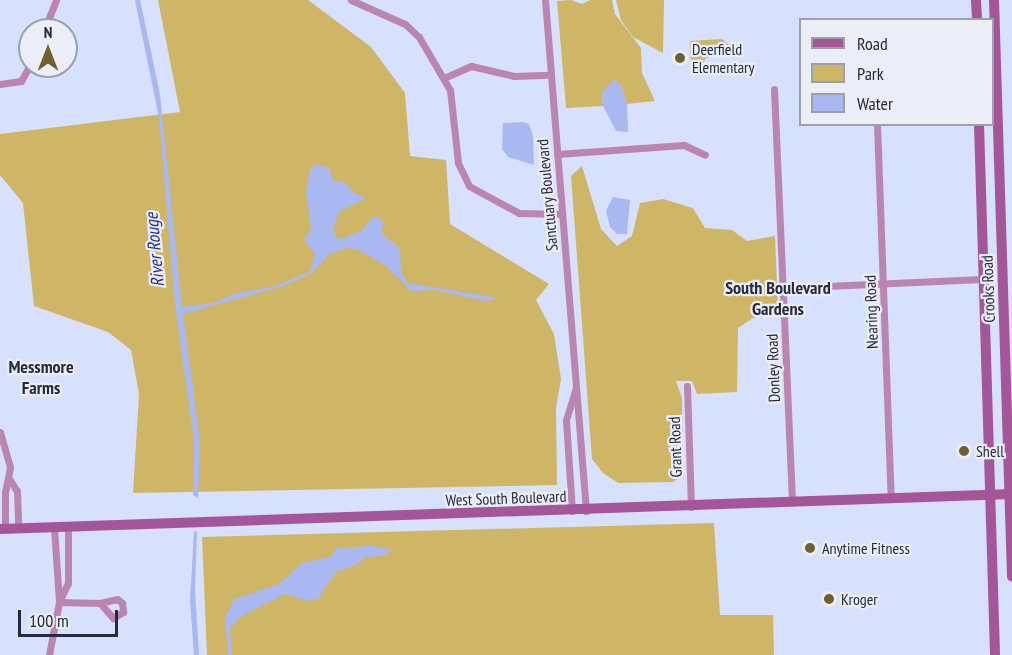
<!DOCTYPE html>
<html>
<head>
<meta charset="utf-8">
<style>
	body { margin:0 }
	#map { position:relative; width:1012px; height:655px; overflow:hidden; background:#d7e0fc; font-family:"PT Sans Narrow",sans-serif }
	div>[style] { position:absolute }
	.green>* { inset:0; background:#cfb666 }
	.water>* { inset:0; background:#a9b8f0 }
	.street>* { height:7px; margin:-3.5px; padding:0 3.5px; transform-origin:3.5px; border-radius:3.5px; background:#ba85b1 }
	.secondary>* { height:10px; margin:-5px; padding:0 5px; transform-origin:5px; border-radius:5px; background:#a45699 }
	.dots>* { width:16px; height:16px; translate:-50% -50%; box-sizing:border-box; border:3px solid #ebedf7; border-radius:50% }
	span { translate:-50% -50%; white-space:nowrap; text-align:center; line-height:1.15; -webkit-text-stroke:4.5px #ebedf7; paint-order:stroke }
	.poi-label { font-size:16px; color:#262a3c }
	.left { translate:0 -50%; text-align:left }
	.street-label { font-size:16px; color:#262a3c }
	.water-label { font-size:18px; color:#282c94; font-style:italic }
	.neighbourhood-label { font-size:18px; color:#262a3c; font-weight:700 }
	.legend { position:absolute; left:799px; top:18px; width:195px; height:108px; box-sizing:border-box; background:#ebedf7; border:2px solid #9c9fac; margin:0; padding:8px 10px; list-style:none; font-size:18px; color:#262a3c }
	.legend li { display:flex; align-items:center; gap:12px; height:30px }
	.legend b { width:30px; border:2px solid #9c9fac }
	.north { position:absolute; left:18px; top:18px; width:60px; height:60px; box-sizing:border-box; background:#ebedf7; border:2px solid #9c9fac; border-radius:50%; rotate:0deg; font-size:16px; font-weight:700; line-height:24px; text-align:center; color:#262a3c }
	.north::after { content:''; display:block; margin:auto; width:21px; height:27px; background:#6f602d; clip-path:polygon(50% 0,100% 100%,50% 72%,0 100%) }
	.scale { position:absolute; left:18px; top:610px; width:100px; height:27px; box-sizing:border-box; border:3px solid #262a3c; border-top:0; padding-left:8px; font-size:18px; line-height:21px; white-space:nowrap; color:#262a3c; -webkit-text-stroke:4px #ebedf7; paint-order:stroke }
</style>
</head>
<body>
<div id="map">
	<div class="green">
		<div style="clip-path:polygon(158px 0,308px 0,371px 47px,405px 93px,410px 156px,446px 160px,450px 224px,549px 284px,536px 300px,554px 334px,561px 379px,556px 408px,557px 485px,133px 493px,139px 394px,131px 350px,108px 332px,34px 306px,23px 203px,0 175px,0 134px,180px 112px)"></div>
		<div style="clip-path:polygon(571px 0,582px 4px,590px 0,612px 0,615px 14px,641px 48px,642px 73px,655px 101px,627px 104px,621px 85px,602px 92px,603px 106px,566px 108px,557px 1px)"></div>
		<div style="clip-path:polygon(616px 0,664px 0,663px 53px,633px 37px,621px 20px)"></div>
		<div style="clip-path:polygon(722px 39px,730px 46px,723px 54px,706px 58px,698px 73px,691px 68px,690px 41px)"></div>
		<div style="clip-path:polygon(582px 166px,601px 229px,617px 246px,632px 236px,640px 203px,663px 199px,693px 208px,705px 228px,732px 230px,747px 241px,775px 236px,778px 311px,753px 318px,738px 328px,737px 392px,697px 394px,692px 381px,676px 381px,682px 398px,683px 475px,673px 482px,618px 483px,603px 473px,592px 459px,571px 176px)"></div>
		<div style="clip-path:polygon(714px 523px,720px 615px,773px 615px,774px 655px,207px 655px,202px 537px)"></div>
	</div>
	<div class="water">
		<div style="clip-path:polygon(135px 0,140px 0,160px 94px,182px 307px,213px 303px,234px 294px,275px 286px,310px 271px,315px 255px,304px 240px,311px 229px,306px 192px,310px 169px,317px 164px,329px 168px,334px 181px,346px 183px,354px 193px,366px 198px,339px 212px,333px 229px,338px 240px,361px 231px,371px 219px,378px 216px,383px 222px,382px 234px,400px 248px,401px 272px,408px 283px,498px 298px,485px 301px,434px 290px,411px 291px,385px 265px,358px 250px,347px 248px,329px 254px,312px 273px,283px 286px,183px 314px,200px 441px,198px 498px,193px 495px,194px 441px,175px 305px,159px 118px)"></div>
		<div style="clip-path:polygon(614px 79px,621px 85px,627px 104px,628px 132px,616px 131px,603px 106px,602px 92px)"></div>
		<div style="clip-path:polygon(523px 122px,529px 124px,533px 136px,534px 165px,508px 157px,502px 149px,503px 123px)"></div>
		<div style="clip-path:polygon(613px 197px,630px 200px,627px 234px,617px 234px,610px 227px,606px 211px)"></div>
		<div style="clip-path:polygon(194px 531px,197px 531px,195px 591px,199px 655px,194px 655px,190px 601px)"></div>
		<div style="clip-path:polygon(372px 546px,392px 550px,383px 556px,366px 557px,356px 565px,336px 572px,318px 599px,307px 601px,285px 594px,240px 617px,230px 628px,232px 655px,228px 655px,225px 618px,234px 599px,279px 584px,302px 563px,330px 557px,337px 548px)"></div>
	</div>
	<div class="street">
		<div style="left:351px;top:0;width:59px;rotate:24deg"></div>
		<div style="left:405px;top:24px;width:19px;rotate:43deg"></div>
		<div style="left:419px;top:37px;width:61px;rotate:59.7deg"></div>
		<div style="left:450px;top:90px;width:73px;rotate:83.7deg"></div>
		<div style="left:458px;top:163px;width:25px;rotate:64deg"></div>
		<div style="left:469px;top:186px;width:57px;rotate:28.4deg"></div>
		<div style="left:519px;top:213px;width:43px;rotate:1.3deg"></div>
		<div style="left:545px;top:0;width:513px;rotate:85.41deg"></div>
		<div style="left:44px;top:30px;width:32px;rotate:-68deg"></div>
		<div style="left:444px;top:78px;width:30px;rotate:-24deg"></div>
		<div style="left:471px;top:66px;width:44px;rotate:13.1deg"></div>
		<div style="left:514px;top:76px;width:36px;rotate:-2deg"></div>
		<div style="left:0;top:84px;width:21px;rotate:-8deg"></div>
		<div style="left:21px;top:81px;width:18px;rotate:-61deg"></div>
		<div style="left:774px;top:89px;width:414px;rotate:87.5deg"></div>
		<div style="left:877px;top:124px;width:375px;rotate:87.9deg"></div>
		<div style="left:557px;top:154px;width:127px;rotate:-4.1deg"></div>
		<div style="left:684px;top:145px;width:23px;rotate:25deg"></div>
		<div style="left:783px;top:288px;width:199px;rotate:-2.6deg"></div>
		<div style="left:687px;top:386px;width:121px;rotate:88.1deg"></div>
		<div style="left:0;top:432px;width:36px;rotate:74deg"></div>
		<div style="left:10px;top:467px;width:25px;rotate:101deg"></div>
		<div style="left:5px;top:492px;width:37px;rotate:90deg"></div>
		<div style="left:10px;top:480px;width:13px;rotate:58deg"></div>
		<div style="left:17px;top:491px;width:37px;rotate:88deg"></div>
		<div style="left:572px;top:511px;width:91px;rotate:-93.8deg"></div>
		<div style="left:566px;top:420px;width:34px;rotate:-73deg"></div>
		<div style="left:54px;top:528px;width:74px;rotate:86.1deg"></div>
		<div style="left:59px;top:602px;width:21px;rotate:-65deg"></div>
		<div style="left:68px;top:583px;width:55px;rotate:-90deg"></div>
		<div style="left:49px;top:655px;width:54px;rotate:-79.3deg"></div>
		<div style="left:59px;top:602px;width:41px;rotate:1.4deg"></div>
		<div style="left:100px;top:603px;width:20px;rotate:49deg"></div>
		<div style="left:113px;top:618px;width:12px;rotate:-31deg"></div>
		<div style="left:123px;top:612px;width:9px;rotate:-96deg"></div>
		<div style="left:122px;top:603px;width:6px;rotate:-141deg"></div>
		<div style="left:117px;top:599px;width:17px;rotate:167deg"></div>
	</div>
	<div class="secondary">
		<div style="left:976px;top:0;width:20px;rotate:87deg"></div>
		<div style="left:994px;top:0;width:577px;rotate:88.21deg"></div>
		<div style="left:979px;top:124px;width:531px;rotate:88.27deg"></div>
		<div style="left:0;top:529px;width:1013px;rotate:-1.98deg"></div>
	</div>
	<div class="dots">
		<div style="left:680px;top:58px;background:#6f602d"></div>
		<div style="left:964px;top:451px;background:#6f602d"></div>
		<div style="left:810px;top:548px;background:#6f602d"></div>
		<div style="left:829px;top:599px;background:#6f602d"></div>
	</div>
	<div class="poi-label">
		<span class="left" style="left:692px;top:58px">Deerfield<br>Elementary</span>
		<span class="left" style="left:976px;top:451px">Shell</span>
		<span class="left" style="left:822px;top:548px">Anytime Fitness</span>
		<span class="left" style="left:841px;top:599px">Kroger</span>
	</div>
	<div class="street-label">
		<span style="left:547px;top:195px;rotate:-95deg">Sanctuary Boulevard</span>
		<span style="left:988px;top:289px;rotate:-92deg">Crooks Road</span>
		<span style="left:871px;top:312px;rotate:-92deg">Nearing Road</span>
		<span style="left:773px;top:368px;rotate:-92deg">Donley Road</span>
		<span style="left:675px;top:447px;rotate:-92deg">Grant Road</span>
		<span style="left:506px;top:498px;rotate:-2deg">West South Boulevard</span>
	</div>
	<div class="water-label">
		<span style="left:155px;top:250px;rotate:-95deg">River Rouge</span>
	</div>
	<div class="neighbourhood-label">
		<span style="left:778px;top:299px">South Boulevard<br>Gardens</span>
		<span style="left:41px;top:378px">Messmore<br>Farms</span>
	</div>
	<ul class="legend">
	<li><b style="height:8px;background:#a45699"></b>Road</li>
	<li><b style="height:16px;background:#cfb666"></b>Park</li>
	<li><b style="height:16px;background:#a9b8f0"></b>Water</li>
	</ul>
	<div class="north">N</div>
	<div class="scale">100 m</div>
</div>
</body>
</html>
